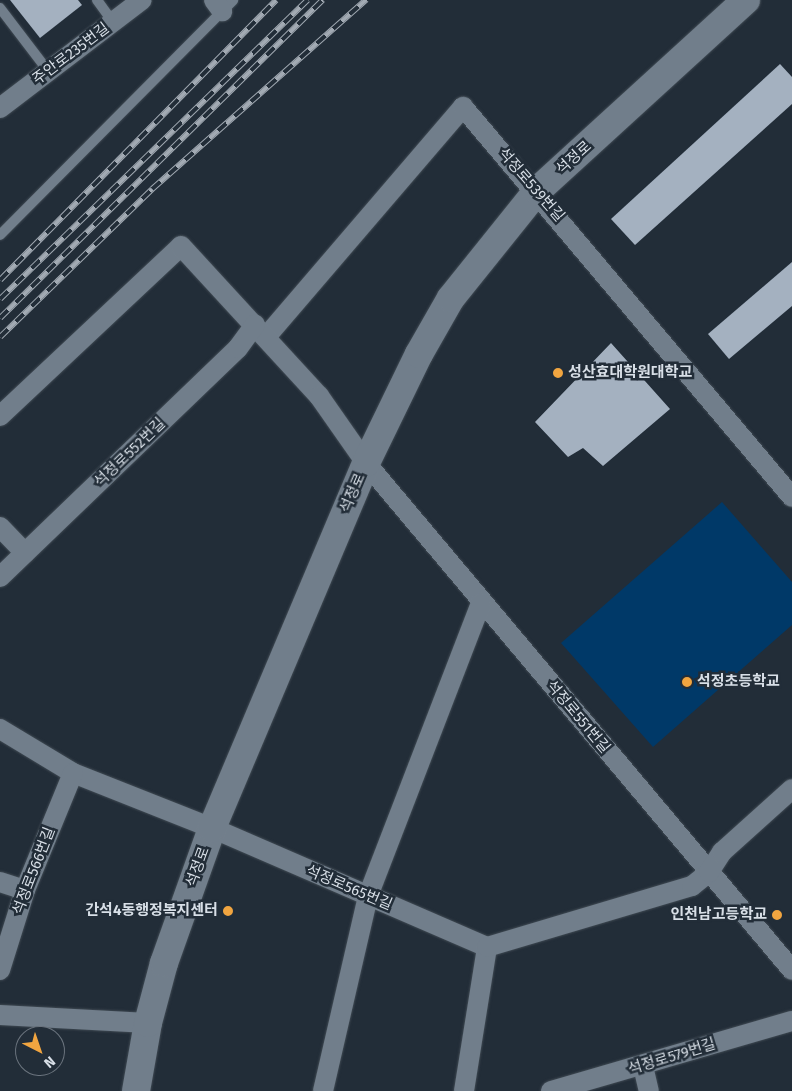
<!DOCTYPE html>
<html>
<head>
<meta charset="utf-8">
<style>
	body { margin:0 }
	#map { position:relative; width:792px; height:1091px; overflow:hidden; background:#222d38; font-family:"Fira Sans","Noto Sans KR",sans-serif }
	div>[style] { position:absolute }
	.green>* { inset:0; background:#003968 }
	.building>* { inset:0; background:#a4b1c0 }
	.roads { filter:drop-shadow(0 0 1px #404a53) drop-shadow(0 0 1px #404a53) }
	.service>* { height:10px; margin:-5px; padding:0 5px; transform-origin:5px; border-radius:5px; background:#717e8b }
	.minor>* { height:20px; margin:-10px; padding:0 10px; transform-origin:10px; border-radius:10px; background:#717e8b }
	.secondary>* { height:28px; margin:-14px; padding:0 14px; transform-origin:14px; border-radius:14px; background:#717e8b }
	.rail>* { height:5.5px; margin-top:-2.75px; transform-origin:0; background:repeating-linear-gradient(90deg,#222d38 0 11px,#a2aab3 0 22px); box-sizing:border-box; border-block:1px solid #a2aab3 }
	.dots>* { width:14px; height:14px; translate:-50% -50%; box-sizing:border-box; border:2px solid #222d38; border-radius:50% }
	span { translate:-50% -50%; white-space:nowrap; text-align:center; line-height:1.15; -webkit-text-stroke:5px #222d38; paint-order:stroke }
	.street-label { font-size:15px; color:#d8dfe7 }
	.poi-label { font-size:15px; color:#d8dfe7; font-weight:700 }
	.left { translate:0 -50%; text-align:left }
	.right { translate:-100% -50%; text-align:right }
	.north { position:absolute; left:15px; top:1026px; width:50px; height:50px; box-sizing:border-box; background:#222d38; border:1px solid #6b747e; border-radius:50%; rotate:139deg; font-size:14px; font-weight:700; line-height:20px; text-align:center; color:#d8dfe7 }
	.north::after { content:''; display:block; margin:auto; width:18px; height:22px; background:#f1a540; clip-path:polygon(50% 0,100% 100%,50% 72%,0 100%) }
</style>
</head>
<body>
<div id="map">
	<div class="green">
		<div style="clip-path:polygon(722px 502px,792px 582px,792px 625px,653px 747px,561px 643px)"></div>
	</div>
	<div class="building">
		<div style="clip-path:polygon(10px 0,78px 0,82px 5px,40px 38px)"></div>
		<div style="clip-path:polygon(780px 64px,792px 77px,792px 104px,635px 245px,611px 219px)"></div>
		<div style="clip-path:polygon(792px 262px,792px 306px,729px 359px,708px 334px)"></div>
		<div style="clip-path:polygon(611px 343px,670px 409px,603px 466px,583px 448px,568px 457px,535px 422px)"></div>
	</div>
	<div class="roads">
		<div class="service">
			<div style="left:97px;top:0;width:27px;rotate:54deg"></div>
			<div style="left:0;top:8px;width:79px;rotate:52.7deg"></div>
			<div style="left:0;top:235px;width:331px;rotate:-45.2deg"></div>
		</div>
		<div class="minor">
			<div style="left:214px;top:0;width:14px;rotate:54deg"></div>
			<div style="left:0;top:108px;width:178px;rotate:-37.3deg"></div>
			<div style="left:266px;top:337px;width:303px;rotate:-49.4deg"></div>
			<div style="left:463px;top:107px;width:510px;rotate:49.85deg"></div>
			<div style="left:0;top:416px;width:248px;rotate:-43.2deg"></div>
			<div style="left:181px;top:246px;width:204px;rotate:47.4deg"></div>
			<div style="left:319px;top:396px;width:82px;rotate:55deg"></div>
			<div style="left:366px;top:463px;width:662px;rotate:49.96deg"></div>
			<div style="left:0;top:527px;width:36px;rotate:46deg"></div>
			<div style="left:0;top:577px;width:330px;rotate:-43.9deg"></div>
			<div style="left:238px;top:348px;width:29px;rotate:-54deg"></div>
			<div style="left:0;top:729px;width:85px;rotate:31.1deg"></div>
			<div style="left:73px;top:773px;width:149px;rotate:21.6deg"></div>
			<div style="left:212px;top:828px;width:300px;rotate:23.4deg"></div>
			<div style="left:0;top:882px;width:26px;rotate:18deg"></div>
			<div style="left:0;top:970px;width:84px;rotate:-72.6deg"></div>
			<div style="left:25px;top:890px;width:126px;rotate:-67.7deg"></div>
			<div style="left:0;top:1015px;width:148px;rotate:3.1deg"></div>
			<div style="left:643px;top:1066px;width:26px;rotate:77deg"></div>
			<div style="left:323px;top:1091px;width:200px;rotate:-77deg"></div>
			<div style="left:368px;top:896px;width:314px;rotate:-68.9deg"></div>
			<div style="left:464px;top:1091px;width:146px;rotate:-80.9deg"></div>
			<div style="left:487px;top:947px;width:214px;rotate:-16.6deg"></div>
			<div style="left:692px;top:886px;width:22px;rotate:-39deg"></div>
			<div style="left:709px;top:872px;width:24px;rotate:-57deg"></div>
			<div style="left:722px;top:852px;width:94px;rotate:-42deg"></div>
			<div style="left:551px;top:1091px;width:251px;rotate:-16.2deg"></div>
		</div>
		<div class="secondary">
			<div style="left:136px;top:1091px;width:69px;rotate:-80deg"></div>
			<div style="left:148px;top:1023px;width:62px;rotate:-75.1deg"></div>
			<div style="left:164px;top:963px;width:143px;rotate:-70.4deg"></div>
			<div style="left:212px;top:828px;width:396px;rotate:-67.1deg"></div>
			<div style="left:366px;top:463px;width:121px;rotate:-64.1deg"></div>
			<div style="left:419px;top:354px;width:64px;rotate:-60.3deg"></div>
			<div style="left:451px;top:298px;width:137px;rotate:-51.2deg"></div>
			<div style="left:537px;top:191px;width:283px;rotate:-42.4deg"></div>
		</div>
	</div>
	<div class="rail">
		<div style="left:0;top:280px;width:393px;rotate:-45.4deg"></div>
		<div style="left:0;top:299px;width:429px;rotate:-44.2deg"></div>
		<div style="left:0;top:318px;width:453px;rotate:-44.6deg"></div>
		<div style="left:0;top:337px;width:212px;rotate:-44.2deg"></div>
		<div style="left:152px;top:189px;width:286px;rotate:-41.5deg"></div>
	</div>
	<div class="dots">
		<div style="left:558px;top:373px;background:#f1a540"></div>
		<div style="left:687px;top:682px;background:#f1a540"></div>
		<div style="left:228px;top:911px;background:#f1a540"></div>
		<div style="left:777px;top:915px;background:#f1a540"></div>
	</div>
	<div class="street-label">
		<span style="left:71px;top:54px;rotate:-37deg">주안로235번길</span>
		<span style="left:574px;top:158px;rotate:-42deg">석정로</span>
		<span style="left:531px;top:185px;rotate:49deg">석정로539번길</span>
		<span style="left:130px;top:453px;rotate:-44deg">석정로552번길</span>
		<span style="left:353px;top:493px;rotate:-67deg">석정로</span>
		<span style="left:578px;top:717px;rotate:50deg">석정로551번길</span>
		<span style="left:198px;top:867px;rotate:-70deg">석정로</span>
		<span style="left:34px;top:871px;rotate:-69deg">석정로566번길</span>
		<span style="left:349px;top:888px;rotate:23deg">석정로565번길</span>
		<span style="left:672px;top:1057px;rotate:-17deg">석정로579번길</span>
	</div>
	<div class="poi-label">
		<span class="left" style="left:568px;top:373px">성산효대학원대학교</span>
		<span class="left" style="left:697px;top:682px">석정초등학교</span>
		<span class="right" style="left:218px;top:911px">간석4동행정복지센터</span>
		<span class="right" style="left:767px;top:915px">인천남고등학교</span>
	</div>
	<div class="north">N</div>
</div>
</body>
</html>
